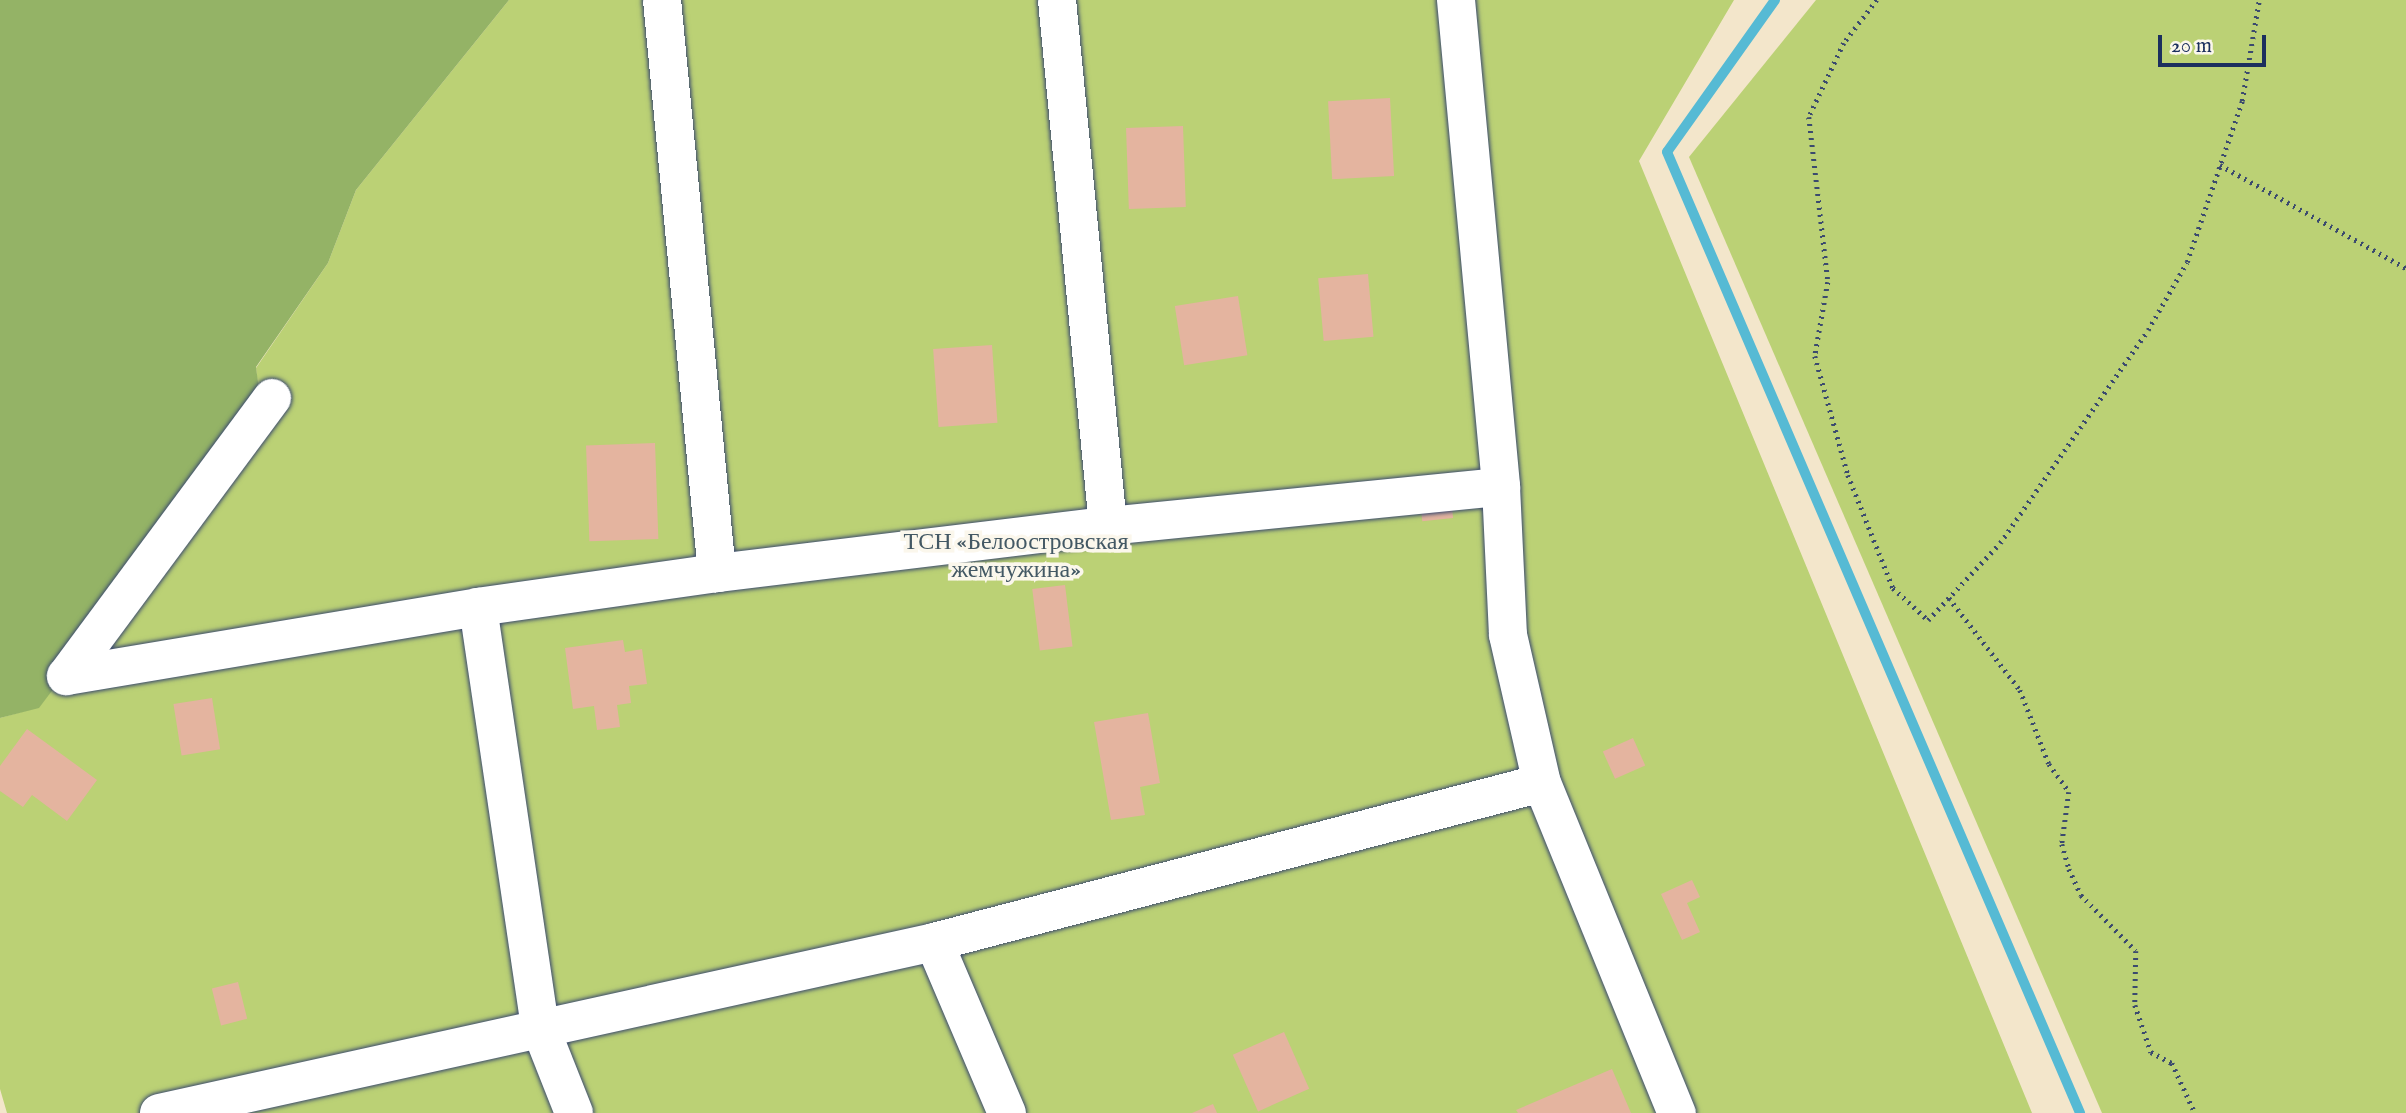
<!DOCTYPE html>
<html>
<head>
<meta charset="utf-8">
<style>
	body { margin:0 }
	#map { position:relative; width:2406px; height:1113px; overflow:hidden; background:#f3e6cb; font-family:"IM FELL English",serif }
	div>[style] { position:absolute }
	.green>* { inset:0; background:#bbd175 }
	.forest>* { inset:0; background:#94b366 }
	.stream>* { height:10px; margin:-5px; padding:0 5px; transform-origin:5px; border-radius:5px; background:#56bad4 }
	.building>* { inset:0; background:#e4b49f; transform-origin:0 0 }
	.path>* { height:4.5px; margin-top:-2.25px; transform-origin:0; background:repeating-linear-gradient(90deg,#3b4a6e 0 2px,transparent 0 7px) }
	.roads { filter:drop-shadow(0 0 2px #3b4a6e) drop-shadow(0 0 2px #3b4a6e) }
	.minor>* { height:38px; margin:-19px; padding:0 19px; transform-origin:19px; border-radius:19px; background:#fff }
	span { translate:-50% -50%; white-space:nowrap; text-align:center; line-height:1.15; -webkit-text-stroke:7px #fbf7ec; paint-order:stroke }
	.park-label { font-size:24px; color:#435864 }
	.scale { position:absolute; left:2158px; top:35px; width:108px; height:32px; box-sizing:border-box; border:4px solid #1b2f5e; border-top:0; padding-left:9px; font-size:21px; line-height:24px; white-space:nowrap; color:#1b2f5e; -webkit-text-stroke:5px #fbf7ec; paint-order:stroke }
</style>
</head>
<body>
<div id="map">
	<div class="green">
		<div style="clip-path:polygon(509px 0,1734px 0,1639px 161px,2032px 1113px,7px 1113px,0 1089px,0 718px,39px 707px,261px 412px,256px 368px,328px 263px,356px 190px)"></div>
		<div style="clip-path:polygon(1816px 0,2406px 0,2406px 1113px,2102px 1113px,1689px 157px)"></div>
	</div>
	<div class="forest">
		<div style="clip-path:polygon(0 0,509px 0,356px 190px,328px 263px,256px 367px,262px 412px,39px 708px,0 718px)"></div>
	</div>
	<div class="stream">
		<div style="left:1775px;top:0;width:186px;rotate:125.4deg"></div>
		<div style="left:1667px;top:152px;width:1046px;rotate:66.74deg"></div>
	</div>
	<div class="building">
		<div style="left:1390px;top:98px;width:78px;height:62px;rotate:87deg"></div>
		<div style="left:1183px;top:126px;width:81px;height:57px;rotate:88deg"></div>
		<div style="left:1368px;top:274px;width:63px;height:50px;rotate:85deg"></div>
		<div style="left:1238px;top:296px;width:60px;height:64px;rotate:81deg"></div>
		<div style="left:992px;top:345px;width:78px;height:59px;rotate:86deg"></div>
		<div style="left:655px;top:443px;width:96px;height:69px;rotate:88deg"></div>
		<div style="left:1451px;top:498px;width:20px;height:31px;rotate:84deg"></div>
		<div style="left:1065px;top:585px;width:62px;height:33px;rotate:83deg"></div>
		<div style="clip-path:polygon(623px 640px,625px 652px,642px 649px,647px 684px,629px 686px,631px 703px,617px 705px,620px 727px,597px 730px,594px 706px,573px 709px,565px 648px)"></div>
		<div style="left:212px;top:698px;width:52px;height:39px;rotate:81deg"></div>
		<div style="clip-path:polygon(1148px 713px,1160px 783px,1140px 787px,1145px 815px,1111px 820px,1094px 722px)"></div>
		<div style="clip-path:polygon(27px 729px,97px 780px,67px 821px,32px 795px,23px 807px,0 791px,0 766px)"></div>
		<div style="left:1633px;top:738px;width:30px;height:33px;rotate:66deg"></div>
		<div style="clip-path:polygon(1692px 880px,1700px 897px,1687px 903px,1700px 932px,1682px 940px,1661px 894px)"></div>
		<div style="left:238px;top:982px;width:38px;height:27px;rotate:76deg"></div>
		<div style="left:1284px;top:1032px;width:62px;height:56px;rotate:66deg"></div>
		<div style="clip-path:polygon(1612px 1069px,1631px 1113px,1518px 1113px,1516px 1110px)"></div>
		<div style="clip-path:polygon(1213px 1104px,1217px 1113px,1192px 1113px)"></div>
	</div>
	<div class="path">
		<div style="left:1877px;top:0;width:54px;rotate:127.5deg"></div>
		<div style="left:1844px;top:43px;width:82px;rotate:115.3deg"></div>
		<div style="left:1809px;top:117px;width:166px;rotate:83.4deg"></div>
		<div style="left:1828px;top:282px;width:75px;rotate:100deg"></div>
		<div style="left:1815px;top:356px;width:123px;rotate:74.5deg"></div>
		<div style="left:1848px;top:475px;width:122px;rotate:68.3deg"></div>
		<div style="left:1893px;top:588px;width:47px;rotate:42.4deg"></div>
		<div style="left:1928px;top:620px;width:105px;rotate:-46.9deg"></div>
		<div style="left:2000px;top:543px;width:259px;rotate:-55.2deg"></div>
		<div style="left:2148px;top:330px;width:78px;rotate:-60.2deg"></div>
		<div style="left:2187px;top:262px;width:170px;rotate:-71.1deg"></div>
		<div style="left:2242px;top:101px;width:102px;rotate:-80.4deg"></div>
		<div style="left:2220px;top:165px;width:213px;rotate:29deg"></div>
		<div style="left:1949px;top:598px;width:116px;rotate:52.3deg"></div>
		<div style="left:2020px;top:690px;width:79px;rotate:68.6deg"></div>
		<div style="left:2049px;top:764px;width:34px;rotate:54deg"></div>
		<div style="left:2069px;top:792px;width:52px;rotate:97.7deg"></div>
		<div style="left:2062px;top:844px;width:26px;rotate:74deg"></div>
		<div style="left:2069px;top:869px;width:29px;rotate:65deg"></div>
		<div style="left:2081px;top:895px;width:78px;rotate:45.5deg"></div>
		<div style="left:2136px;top:951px;width:54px;rotate:91.1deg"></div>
		<div style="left:2135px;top:1005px;width:50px;rotate:71.2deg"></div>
		<div style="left:2151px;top:1052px;width:24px;rotate:28deg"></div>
		<div style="left:2172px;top:1063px;width:55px;rotate:65.3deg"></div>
	</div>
	<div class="roads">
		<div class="minor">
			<div style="left:662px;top:0;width:576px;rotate:84.52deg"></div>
			<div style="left:1057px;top:0;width:528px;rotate:84.46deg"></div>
			<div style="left:1456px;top:0;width:489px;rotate:84.7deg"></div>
			<div style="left:1501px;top:487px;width:148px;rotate:87.3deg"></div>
			<div style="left:1508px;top:635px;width:152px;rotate:77.1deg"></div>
			<div style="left:1542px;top:783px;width:357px;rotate:67.8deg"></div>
			<div style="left:272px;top:398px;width:346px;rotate:126.5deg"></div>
			<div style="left:66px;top:676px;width:418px;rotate:-9.5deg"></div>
			<div style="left:478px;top:607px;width:241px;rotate:-8.1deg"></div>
			<div style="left:717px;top:573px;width:394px;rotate:-6.9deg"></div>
			<div style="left:1108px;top:526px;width:395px;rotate:-5.7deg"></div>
			<div style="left:478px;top:607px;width:425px;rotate:81.6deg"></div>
			<div style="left:540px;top:1027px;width:92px;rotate:68.4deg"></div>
			<div style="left:934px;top:942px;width:186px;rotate:66.9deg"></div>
			<div style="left:159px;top:1113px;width:794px;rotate:-12.44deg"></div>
			<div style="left:934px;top:942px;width:628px;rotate:-14.66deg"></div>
		</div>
	</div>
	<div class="park-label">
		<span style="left:1016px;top:557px">ТСН «Белоостровская<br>жемчужина»</span>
	</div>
	<div class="scale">20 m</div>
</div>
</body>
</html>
